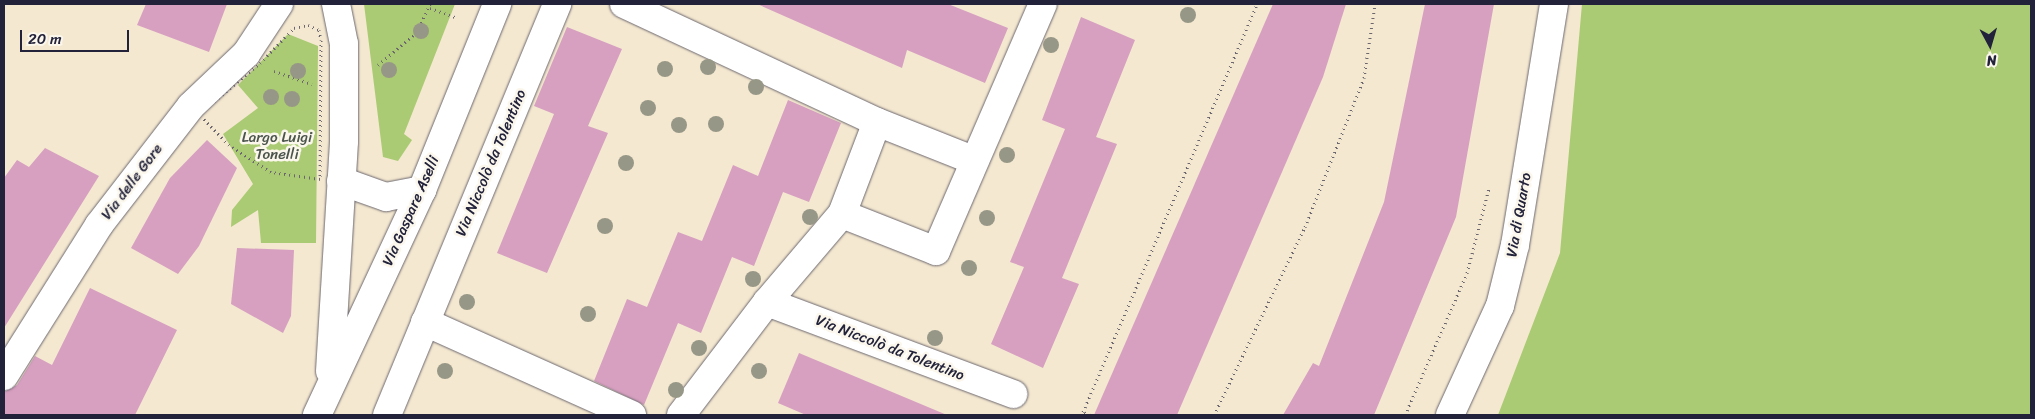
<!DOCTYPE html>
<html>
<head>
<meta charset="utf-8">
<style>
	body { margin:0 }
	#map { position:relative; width:2035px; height:419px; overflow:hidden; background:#f4e8d0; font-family:Sriracha,sans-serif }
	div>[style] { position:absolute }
	.green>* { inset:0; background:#aacb73 }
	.building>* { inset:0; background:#d7a0c0 }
	.path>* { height:3px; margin-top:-1.5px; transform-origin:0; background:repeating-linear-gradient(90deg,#6c676f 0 1px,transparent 0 5px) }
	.roads { filter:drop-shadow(0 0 1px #6c676f) drop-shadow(0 0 1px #6c676f) }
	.minor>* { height:28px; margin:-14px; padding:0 14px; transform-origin:14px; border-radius:14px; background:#fff }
	.trees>* { width:16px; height:16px; margin:-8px; border-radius:50%; background:#979787 }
	span { translate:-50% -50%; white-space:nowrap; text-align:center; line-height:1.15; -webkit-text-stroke:5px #fbf7ec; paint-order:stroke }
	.park-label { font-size:15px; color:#4b554c }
	.street-label { font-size:15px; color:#22223b }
	.frame { position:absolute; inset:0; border:5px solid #22223b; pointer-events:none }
	.north { position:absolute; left:1965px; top:20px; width:50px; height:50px; -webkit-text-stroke:4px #fbf7ec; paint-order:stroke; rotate:174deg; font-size:14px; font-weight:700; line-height:20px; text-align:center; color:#22223b }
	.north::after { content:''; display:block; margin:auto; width:18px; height:22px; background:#22223b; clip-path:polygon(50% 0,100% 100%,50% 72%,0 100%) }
	.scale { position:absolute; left:20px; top:30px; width:109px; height:22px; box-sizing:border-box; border:2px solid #22223b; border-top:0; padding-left:6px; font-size:15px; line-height:18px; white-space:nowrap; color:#22223b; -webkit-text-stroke:4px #fbf7ec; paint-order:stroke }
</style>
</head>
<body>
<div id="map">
	<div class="green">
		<div style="clip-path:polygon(364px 4px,455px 4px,404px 134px,412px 140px,398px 161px,383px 157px)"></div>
		<div style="clip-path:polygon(1582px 4px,2031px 4px,2031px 415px,1498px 415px,1560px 253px)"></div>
		<div style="clip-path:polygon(288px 34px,318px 46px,316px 243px,261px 243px,258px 210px,231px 227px,232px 210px,253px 184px,223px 134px,258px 108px,238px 85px)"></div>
	</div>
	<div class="building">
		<div style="clip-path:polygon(146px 4px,227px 4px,209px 52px,137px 25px)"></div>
		<div style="clip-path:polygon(757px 4px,948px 4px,1008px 28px,985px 83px,907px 50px,902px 68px)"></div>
		<div style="clip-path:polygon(1273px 4px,1346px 4px,1323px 77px,1177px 415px,1094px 415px)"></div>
		<div style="clip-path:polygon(1425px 4px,1494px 4px,1456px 217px,1374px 415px,1283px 415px,1313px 363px,1319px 366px,1384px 202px)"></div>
		<div style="clip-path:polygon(1081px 17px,1135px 40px,1096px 137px,1117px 144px,1062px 278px,1079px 284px,1043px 368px,991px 344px,1024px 267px,1010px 262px,1065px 129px,1042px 120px)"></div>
		<div style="clip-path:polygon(567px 27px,622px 49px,588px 126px,608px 133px,547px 273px,497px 253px,554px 114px,534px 106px)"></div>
		<div style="clip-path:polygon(788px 100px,841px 123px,809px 202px,783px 192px,754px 266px,732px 257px,701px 333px,678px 323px,644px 405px,594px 381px,627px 299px,647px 307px,678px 232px,702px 241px,733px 165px,758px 176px)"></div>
		<div style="clip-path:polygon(207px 140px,237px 168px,199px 246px,178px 274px,131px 248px,170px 178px)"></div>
		<div style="clip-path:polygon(45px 148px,99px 176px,4px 328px,4px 178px,17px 160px,29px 167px)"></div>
		<div style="clip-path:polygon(237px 248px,294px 250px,291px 316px,283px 333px,231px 304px)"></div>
		<div style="clip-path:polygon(90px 288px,177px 330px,135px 415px,4px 415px,4px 392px,17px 385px,35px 356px,52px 365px)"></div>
		<div style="clip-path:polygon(799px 353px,947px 415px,806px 415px,778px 403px)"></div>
	</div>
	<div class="path">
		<div style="left:430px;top:8px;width:29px;rotate:20deg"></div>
		<div style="left:308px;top:25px;width:12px;rotate:24deg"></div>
		<div style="left:319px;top:30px;width:10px;rotate:79deg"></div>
		<div style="left:321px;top:40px;width:139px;rotate:90.4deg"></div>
		<div style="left:320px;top:179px;width:49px;rotate:-171.9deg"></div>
		<div style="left:271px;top:172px;width:50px;rotate:-147.3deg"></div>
		<div style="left:229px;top:145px;width:43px;rotate:-134.1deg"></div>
		<div style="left:199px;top:114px;width:80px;rotate:-39.9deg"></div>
		<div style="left:260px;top:63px;width:49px;rotate:-45.8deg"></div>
		<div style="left:294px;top:28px;width:14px;rotate:-12deg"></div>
		<div style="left:378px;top:65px;width:51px;rotate:-40.2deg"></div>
		<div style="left:417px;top:32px;width:31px;rotate:-65deg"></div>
		<div style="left:274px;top:71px;width:40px;rotate:18.9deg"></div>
		<div style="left:1090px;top:415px;width:8px;rotate:-157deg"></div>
		<div style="left:1083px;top:412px;width:444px;rotate:-66.9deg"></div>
		<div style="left:1214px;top:415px;width:209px;rotate:-64.2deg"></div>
		<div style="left:1305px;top:227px;width:160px;rotate:-68.4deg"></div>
		<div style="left:1364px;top:78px;width:75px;rotate:-81.5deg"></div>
		<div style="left:1405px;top:415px;width:155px;rotate:-66.4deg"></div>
		<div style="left:1467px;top:273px;width:88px;rotate:-75.5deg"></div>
	</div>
	<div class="roads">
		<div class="minor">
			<div style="left:624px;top:4px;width:279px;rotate:25deg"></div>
			<div style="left:877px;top:122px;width:103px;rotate:21.6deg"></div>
			<div style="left:341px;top:181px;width:48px;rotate:19.6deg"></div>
			<div style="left:386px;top:197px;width:37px;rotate:-11deg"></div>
			<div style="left:842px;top:214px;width:98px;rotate:-69.2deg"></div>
			<div style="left:767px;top:302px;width:263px;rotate:20.5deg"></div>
			<div style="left:425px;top:322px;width:227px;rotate:24.2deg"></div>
			<div style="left:330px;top:371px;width:230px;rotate:-86.5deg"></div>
			<div style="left:344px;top:141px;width:97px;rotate:-90deg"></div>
			<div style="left:344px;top:44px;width:41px;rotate:-101.3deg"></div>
			<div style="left:4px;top:376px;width:178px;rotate:-57.8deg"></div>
			<div style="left:99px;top:225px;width:150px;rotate:-52.3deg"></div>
			<div style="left:191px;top:106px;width:76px;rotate:-43.4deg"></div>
			<div style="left:246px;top:54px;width:60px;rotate:-56.6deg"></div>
			<div style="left:317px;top:415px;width:248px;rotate:-65deg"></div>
			<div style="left:422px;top:190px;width:201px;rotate:-68deg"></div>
			<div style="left:387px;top:415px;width:445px;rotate:-67.5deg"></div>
			<div style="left:681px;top:415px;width:142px;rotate:-52.7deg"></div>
			<div style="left:767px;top:302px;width:116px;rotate:-49.6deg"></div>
			<div style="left:842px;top:214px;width:101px;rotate:21.5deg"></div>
			<div style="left:936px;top:251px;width:269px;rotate:-66.6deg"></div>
			<div style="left:1450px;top:415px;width:120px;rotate:-65.4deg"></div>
			<div style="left:1500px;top:306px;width:63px;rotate:-76.2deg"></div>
			<div style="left:1515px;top:245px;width:244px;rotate:-80.8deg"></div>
		</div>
	</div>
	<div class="trees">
		<div style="left:1188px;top:15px"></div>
		<div style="left:421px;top:31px"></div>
		<div style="left:1051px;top:45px"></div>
		<div style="left:708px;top:67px"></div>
		<div style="left:665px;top:69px"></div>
		<div style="left:389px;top:70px"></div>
		<div style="left:298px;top:71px"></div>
		<div style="left:756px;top:87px"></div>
		<div style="left:271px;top:97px"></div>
		<div style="left:292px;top:99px"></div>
		<div style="left:648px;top:108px"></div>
		<div style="left:716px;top:124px"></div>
		<div style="left:679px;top:125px"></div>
		<div style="left:1007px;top:155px"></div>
		<div style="left:626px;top:163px"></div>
		<div style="left:810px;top:217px"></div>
		<div style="left:987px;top:218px"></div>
		<div style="left:605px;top:226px"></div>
		<div style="left:969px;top:268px"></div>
		<div style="left:753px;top:279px"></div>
		<div style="left:467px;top:302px"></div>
		<div style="left:588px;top:314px"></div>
		<div style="left:935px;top:338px"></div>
		<div style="left:699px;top:348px"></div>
		<div style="left:445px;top:371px"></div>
		<div style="left:759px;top:371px"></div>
		<div style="left:676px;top:390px"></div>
	</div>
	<div class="park-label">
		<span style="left:277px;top:146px">Largo Luigi<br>Tonelli</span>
	</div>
	<div class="street-label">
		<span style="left:491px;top:163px;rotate:-67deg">Via Niccolò da Tolentino</span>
		<span style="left:132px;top:182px;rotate:-53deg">Via delle Gore</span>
		<span style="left:411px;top:211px;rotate:-66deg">Via Gaspare Aselli</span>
		<span style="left:1519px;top:215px;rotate:-80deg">Via di Quarto</span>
		<span style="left:890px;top:348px;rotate:21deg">Via Niccolò da Tolentino</span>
	</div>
	<div class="frame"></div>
	<div class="north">N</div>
	<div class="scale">20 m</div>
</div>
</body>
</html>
